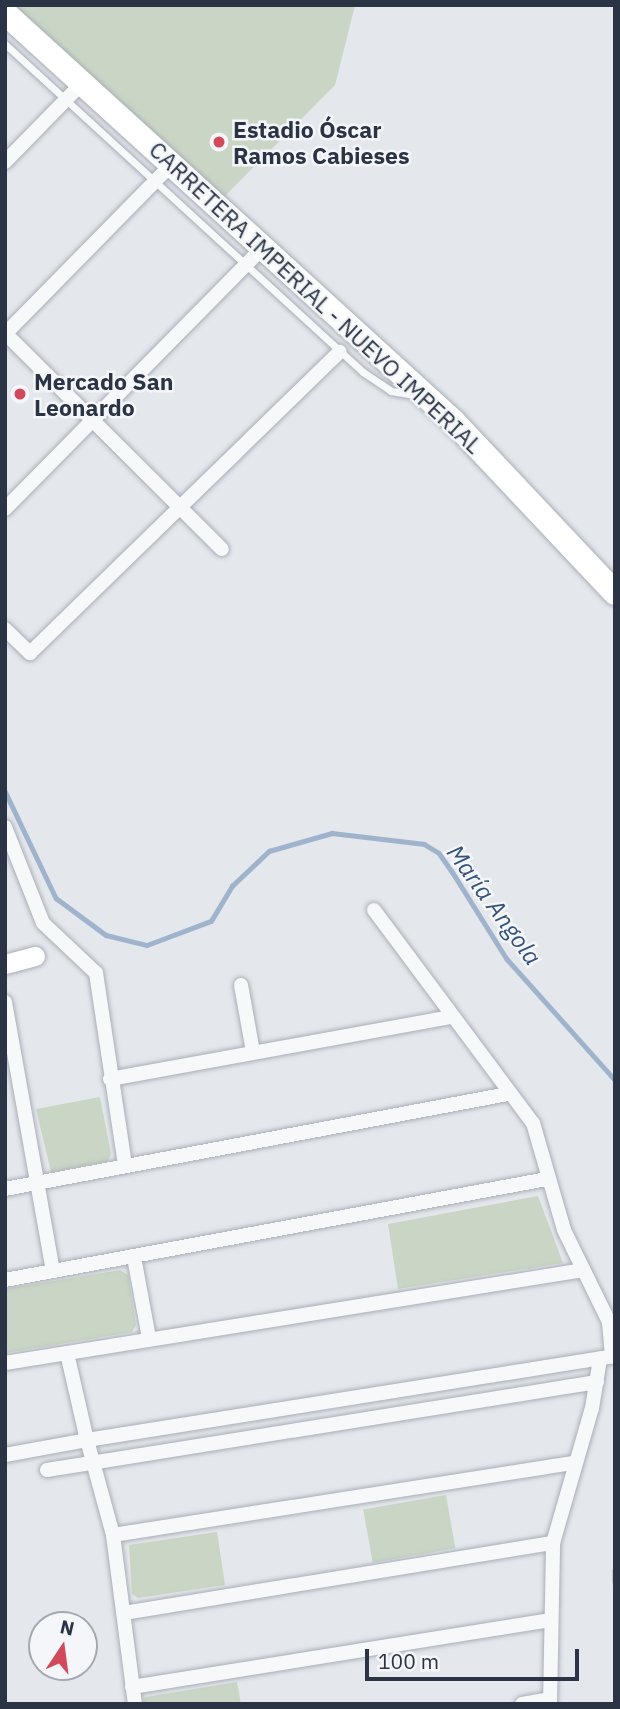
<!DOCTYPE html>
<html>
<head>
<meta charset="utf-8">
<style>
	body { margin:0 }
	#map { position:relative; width:620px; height:1709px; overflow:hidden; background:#e4e7ec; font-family:"IBM Plex Sans",sans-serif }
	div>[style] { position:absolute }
	.green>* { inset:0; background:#c9d6c5; transform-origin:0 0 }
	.stream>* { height:4.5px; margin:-2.25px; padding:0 2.25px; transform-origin:2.25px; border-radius:2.25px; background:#9fb4cc }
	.roads { filter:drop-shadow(0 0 2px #a9aeb7) drop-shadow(0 0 2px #a9aeb7) }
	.lane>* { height:7px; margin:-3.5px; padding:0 3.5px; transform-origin:3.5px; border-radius:3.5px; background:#f7f8fa }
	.street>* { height:14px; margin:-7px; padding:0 7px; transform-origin:7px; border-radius:7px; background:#f7f8fa }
	.secondary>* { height:19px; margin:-9.5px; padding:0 9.5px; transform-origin:9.5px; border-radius:9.5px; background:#fff }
	.highway>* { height:24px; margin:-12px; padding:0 12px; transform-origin:12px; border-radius:12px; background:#fff }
	.dots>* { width:19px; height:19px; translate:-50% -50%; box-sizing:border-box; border:4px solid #f4f6f9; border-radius:50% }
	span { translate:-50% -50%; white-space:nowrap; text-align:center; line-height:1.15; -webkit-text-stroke:5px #f4f6f9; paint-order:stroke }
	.poi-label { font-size:23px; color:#2b3445; font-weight:700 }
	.left { translate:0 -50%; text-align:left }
	.street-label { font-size:23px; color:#2b3445 }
	.water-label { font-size:24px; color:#34527a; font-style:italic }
	.frame { position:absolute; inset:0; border:7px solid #2b3445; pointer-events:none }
	.north { position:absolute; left:28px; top:1611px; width:70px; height:70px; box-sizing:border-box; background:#f4f6f9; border:2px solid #a4a8b1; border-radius:50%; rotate:13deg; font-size:19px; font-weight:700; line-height:28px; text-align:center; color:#2b3445 }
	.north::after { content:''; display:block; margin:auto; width:24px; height:32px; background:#d1495b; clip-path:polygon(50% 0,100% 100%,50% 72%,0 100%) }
	.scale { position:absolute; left:365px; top:1649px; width:214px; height:32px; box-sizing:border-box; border:4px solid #2b3445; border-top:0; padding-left:9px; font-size:21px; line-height:24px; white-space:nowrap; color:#2b3445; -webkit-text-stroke:5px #f4f6f9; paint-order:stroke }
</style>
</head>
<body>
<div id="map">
	<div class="green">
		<div style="clip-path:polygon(7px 5px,355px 5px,335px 85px,222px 199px)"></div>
		<div style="clip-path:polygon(100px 1097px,111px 1154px,108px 1161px,51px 1172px,36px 1109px)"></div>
		<div style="clip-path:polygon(538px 1196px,563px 1263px,398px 1289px,388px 1224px)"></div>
		<div style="clip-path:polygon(120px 1270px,128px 1275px,136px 1325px,132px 1332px,5px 1353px,5px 1289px)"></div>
		<div style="left:446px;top:1495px;width:54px;height:84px;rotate:80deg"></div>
		<div style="clip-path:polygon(217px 1532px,225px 1585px,138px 1598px,132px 1594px,129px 1545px)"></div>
		<div style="clip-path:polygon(237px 1682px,241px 1704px,143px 1704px,145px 1697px)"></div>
	</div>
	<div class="stream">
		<div style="left:5px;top:791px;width:119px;rotate:64.5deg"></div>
		<div style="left:56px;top:898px;width:62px;rotate:36.5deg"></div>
		<div style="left:106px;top:935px;width:42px;rotate:13.7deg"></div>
		<div style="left:147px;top:945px;width:68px;rotate:-20.6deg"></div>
		<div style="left:211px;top:921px;width:41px;rotate:-59deg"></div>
		<div style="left:232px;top:886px;width:51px;rotate:-43.4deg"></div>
		<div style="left:269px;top:851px;width:66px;rotate:-15.9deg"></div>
		<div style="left:332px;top:833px;width:93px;rotate:6.8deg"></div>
		<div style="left:424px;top:844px;width:17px;rotate:31deg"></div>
		<div style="left:439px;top:853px;width:24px;rotate:55deg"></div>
		<div style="left:453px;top:873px;width:102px;rotate:57.9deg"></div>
		<div style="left:507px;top:959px;width:162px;rotate:48.2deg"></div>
		<div style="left:615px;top:1570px;width:12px;rotate:90deg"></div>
	</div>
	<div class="roads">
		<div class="lane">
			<div style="left:5px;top:44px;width:486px;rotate:42.5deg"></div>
			<div style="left:363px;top:372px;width:34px;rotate:34deg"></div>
			<div style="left:391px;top:391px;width:22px;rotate:10deg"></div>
		</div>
		<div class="street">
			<div style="left:5px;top:162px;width:110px;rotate:-45.7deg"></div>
			<div style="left:5px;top:333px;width:306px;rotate:44.9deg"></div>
			<div style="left:6px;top:333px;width:237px;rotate:-45.5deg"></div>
			<div style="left:5px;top:509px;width:368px;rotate:-45.4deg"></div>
			<div style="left:5px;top:629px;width:35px;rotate:44deg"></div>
			<div style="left:30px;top:653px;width:432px;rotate:-44.2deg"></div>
			<div style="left:5px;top:827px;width:103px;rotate:68.4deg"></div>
			<div style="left:43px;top:923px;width:73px;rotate:43.3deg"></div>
			<div style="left:96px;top:973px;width:194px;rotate:81.4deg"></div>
			<div style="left:374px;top:910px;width:266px;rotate:53.3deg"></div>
			<div style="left:533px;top:1123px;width:111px;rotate:73.8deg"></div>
			<div style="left:564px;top:1230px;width:102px;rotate:63.9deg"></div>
			<div style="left:609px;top:1322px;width:35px;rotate:85deg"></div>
			<div style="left:241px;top:985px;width:68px;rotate:79.8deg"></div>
			<div style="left:5px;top:1002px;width:273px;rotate:79.9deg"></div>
			<div style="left:110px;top:1079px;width:347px;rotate:-10.3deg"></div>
			<div style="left:5px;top:1189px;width:512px;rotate:-10.7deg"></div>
			<div style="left:134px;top:1257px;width:82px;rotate:79.5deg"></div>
			<div style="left:5px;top:1280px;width:551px;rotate:-10.56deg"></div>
			<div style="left:67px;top:1353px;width:89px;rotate:77.1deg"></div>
			<div style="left:87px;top:1440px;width:535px;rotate:-9.04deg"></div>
			<div style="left:5px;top:1363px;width:586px;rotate:-9.13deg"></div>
			<div style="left:5px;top:1455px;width:83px;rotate:-10.4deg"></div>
			<div style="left:87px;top:1440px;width:98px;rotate:74.7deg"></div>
			<div style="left:113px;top:1535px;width:170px;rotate:82.6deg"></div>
			<div style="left:47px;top:1470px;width:557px;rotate:-9.09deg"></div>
			<div style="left:113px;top:1535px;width:466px;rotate:-8.9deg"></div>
			<div style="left:124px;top:1613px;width:435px;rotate:-9.3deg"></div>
			<div style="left:132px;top:1687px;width:421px;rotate:-9.1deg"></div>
			<div style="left:522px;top:1704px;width:28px;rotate:-10deg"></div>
			<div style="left:550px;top:1704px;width:161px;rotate:-88.9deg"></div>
			<div style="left:553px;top:1543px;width:141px;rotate:-73.9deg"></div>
			<div style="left:592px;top:1408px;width:50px;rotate:-80.7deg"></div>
		</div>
		<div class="secondary">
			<div style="left:5px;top:964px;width:31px;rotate:-15deg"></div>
		</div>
		<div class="highway">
			<div style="left:5px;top:13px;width:606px;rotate:42.32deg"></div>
			<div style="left:453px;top:421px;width:236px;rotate:46.7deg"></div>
		</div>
	</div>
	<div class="dots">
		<div style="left:219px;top:142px;background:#d1495b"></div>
		<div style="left:20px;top:394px;background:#d1495b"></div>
	</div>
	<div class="poi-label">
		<span class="left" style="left:233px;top:142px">Estadio Óscar<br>Ramos Cabieses</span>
		<span class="left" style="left:34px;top:394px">Mercado San<br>Leonardo</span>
	</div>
	<div class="street-label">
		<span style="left:316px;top:297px;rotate:43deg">CARRETERA IMPERIAL - NUEVO IMPERIAL</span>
	</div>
	<div class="water-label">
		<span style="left:494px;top:905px;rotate:54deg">María Angola</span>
	</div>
	<div class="frame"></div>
	<div class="north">N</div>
	<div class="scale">100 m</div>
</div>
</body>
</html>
